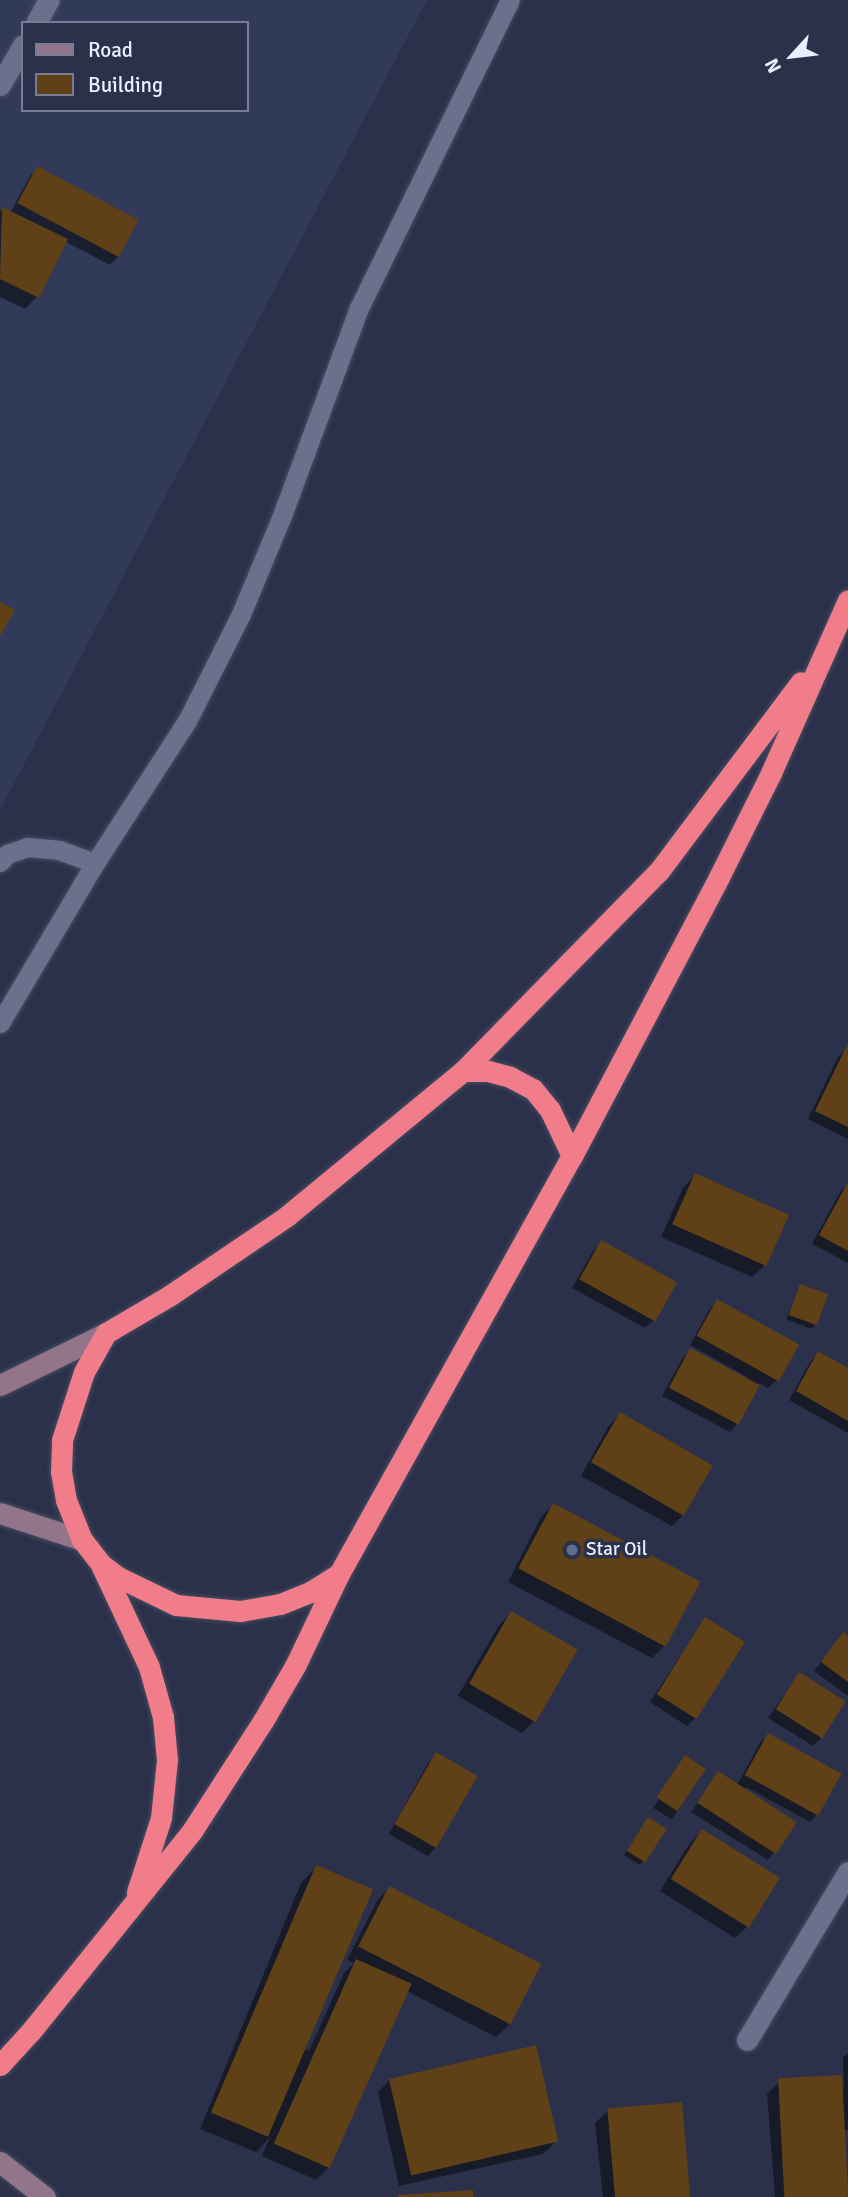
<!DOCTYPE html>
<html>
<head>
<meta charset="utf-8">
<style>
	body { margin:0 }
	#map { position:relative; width:848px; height:2197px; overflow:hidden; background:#2b314a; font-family:Signika,sans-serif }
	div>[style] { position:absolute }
	.built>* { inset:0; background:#323a59 }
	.shadow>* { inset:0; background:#0007; transform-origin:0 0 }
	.building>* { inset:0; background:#604016; transform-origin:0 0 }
	.roads { filter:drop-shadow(0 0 2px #474c61) drop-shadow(0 0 2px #474c61) }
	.lane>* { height:19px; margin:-9.5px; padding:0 9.5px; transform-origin:9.5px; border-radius:9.5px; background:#69718c }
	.street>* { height:21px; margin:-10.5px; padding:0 10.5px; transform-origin:10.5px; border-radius:10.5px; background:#69718c }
	.secondary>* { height:21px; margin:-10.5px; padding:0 10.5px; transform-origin:10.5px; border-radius:10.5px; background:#92748b }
	.highway>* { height:21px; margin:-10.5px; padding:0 10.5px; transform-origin:10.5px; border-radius:10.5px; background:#f17c8a }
	.dots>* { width:19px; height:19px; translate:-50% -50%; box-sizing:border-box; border:4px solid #2b314a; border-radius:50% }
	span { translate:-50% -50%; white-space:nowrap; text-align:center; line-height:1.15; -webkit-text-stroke:7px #2b314a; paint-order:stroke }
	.poi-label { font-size:19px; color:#eaefff }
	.left { translate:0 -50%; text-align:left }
	.legend { position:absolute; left:21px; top:21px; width:228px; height:91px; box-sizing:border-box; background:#2b314a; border:2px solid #777d92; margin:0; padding:9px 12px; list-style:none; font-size:21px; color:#eaefff }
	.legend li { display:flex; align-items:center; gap:14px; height:35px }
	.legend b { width:35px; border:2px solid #777d92 }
	.north { position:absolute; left:757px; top:21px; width:70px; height:70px; -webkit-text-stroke:5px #2b314a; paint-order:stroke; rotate:243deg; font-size:19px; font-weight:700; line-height:28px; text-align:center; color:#eaefff }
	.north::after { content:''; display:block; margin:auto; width:24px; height:32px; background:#eaefff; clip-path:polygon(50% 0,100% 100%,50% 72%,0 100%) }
</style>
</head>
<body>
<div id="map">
	<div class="built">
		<div style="clip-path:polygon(evenodd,0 0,427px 0,0 810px,0 0,23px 23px,247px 23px,247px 110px,23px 110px,23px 23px)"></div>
	</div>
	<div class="shadow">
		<div style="clip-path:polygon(38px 168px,118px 257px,110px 265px,64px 241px,37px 297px,25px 309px,0 297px,0 211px,2px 209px,10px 213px,30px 176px)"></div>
		<div style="clip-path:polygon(847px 1049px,848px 1049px,848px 1139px,808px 1119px,838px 1057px)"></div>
		<div style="clip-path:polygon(695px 1175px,765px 1265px,752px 1277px,661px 1237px,683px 1188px)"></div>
		<div style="clip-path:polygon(848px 1185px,848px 1263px,812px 1244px,840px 1192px)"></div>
		<div style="clip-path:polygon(602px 1242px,654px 1320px,645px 1328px,572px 1288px,593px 1251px)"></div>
		<div style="clip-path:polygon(801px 1286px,815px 1325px,811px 1329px,786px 1319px)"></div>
		<div style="clip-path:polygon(717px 1301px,777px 1380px,768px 1388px,759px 1383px,738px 1423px,730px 1432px,662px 1396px,682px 1359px,690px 1350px,747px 1380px,749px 1378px,690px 1345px,709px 1310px)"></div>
		<div style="clip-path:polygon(818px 1353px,848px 1370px,848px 1433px,789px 1400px,810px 1362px)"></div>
		<div style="clip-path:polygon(620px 1414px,684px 1514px,672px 1526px,581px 1476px,608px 1427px)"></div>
		<div style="clip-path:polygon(553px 1505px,698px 1581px,664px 1646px,652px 1658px,508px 1582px,541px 1517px)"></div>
		<div style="clip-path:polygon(511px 1613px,534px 1721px,522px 1733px,458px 1696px,499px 1625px)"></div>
		<div style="clip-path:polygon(705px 1619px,695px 1718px,687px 1726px,650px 1702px)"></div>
		<div style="clip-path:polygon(843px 1634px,848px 1638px,848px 1696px,814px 1671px)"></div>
		<div style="clip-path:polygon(799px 1674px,821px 1738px,813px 1746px,768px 1718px)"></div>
		<div style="clip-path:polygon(768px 1735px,818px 1814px,810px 1822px,746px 1787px,744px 1790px,795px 1822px,768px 1860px,691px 1812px,718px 1773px,737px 1785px,760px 1743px)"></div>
		<div style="clip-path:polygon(437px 1755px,476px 1777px,436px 1847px,428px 1856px,389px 1834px,428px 1763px)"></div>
		<div style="left:685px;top:1757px;width:22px;height:60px;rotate:32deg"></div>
		<div style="clip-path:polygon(645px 1823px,643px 1861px,640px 1865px,624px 1855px)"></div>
		<div style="clip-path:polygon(702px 1831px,748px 1926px,735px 1938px,660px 1891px,690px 1843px)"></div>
		<div style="clip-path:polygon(316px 1867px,306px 2050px,309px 2051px,344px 1973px,354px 1963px,347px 1960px,377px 1901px,389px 1888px,509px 2025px,496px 2037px,407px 1991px,328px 2168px,316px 2180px,262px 2156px,270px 2137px,256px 2152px,200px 2129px,301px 1883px)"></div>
		<div style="clip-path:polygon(848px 2053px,848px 2130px,844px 2130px,848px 2197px,775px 2197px,767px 2094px,779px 2082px,844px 2090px,843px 2058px)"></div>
		<div style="clip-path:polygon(390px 2080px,556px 2141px,543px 2154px,399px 2186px,378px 2092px)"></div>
		<div style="clip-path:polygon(608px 2111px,690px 2197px,603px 2197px,595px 2123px)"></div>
	</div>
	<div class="building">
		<div style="left:37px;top:166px;width:115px;height:42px;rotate:28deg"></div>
		<div style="clip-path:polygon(2px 207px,68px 239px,39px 298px,0 279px)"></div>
		<div style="clip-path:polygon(0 602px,15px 610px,0 636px)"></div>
		<div style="clip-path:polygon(848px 1043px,848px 1127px,815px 1111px)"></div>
		<div style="left:695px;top:1173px;width:103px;height:56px;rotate:24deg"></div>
		<div style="clip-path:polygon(848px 1182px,848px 1251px,819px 1235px)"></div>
		<div style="left:601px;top:1240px;width:87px;height:45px;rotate:29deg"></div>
		<div style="left:800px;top:1284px;width:30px;height:33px;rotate:20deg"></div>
		<div style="left:717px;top:1299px;width:94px;height:42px;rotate:29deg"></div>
		<div style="left:690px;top:1348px;width:79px;height:45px;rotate:28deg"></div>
		<div style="clip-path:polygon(818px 1351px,848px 1368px,848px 1421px,796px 1391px)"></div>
		<div style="left:620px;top:1412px;width:107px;height:58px;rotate:30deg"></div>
		<div style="left:553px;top:1503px;width:167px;height:74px;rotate:28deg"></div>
		<div style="left:511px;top:1611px;width:77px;height:84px;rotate:30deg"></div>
		<div style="left:705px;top:1617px;width:47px;height:91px;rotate:32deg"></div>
		<div style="clip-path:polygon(843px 1632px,848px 1636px,848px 1682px,821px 1662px)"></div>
		<div style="left:799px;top:1672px;width:55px;height:44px;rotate:32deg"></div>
		<div style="left:768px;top:1733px;width:84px;height:48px;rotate:29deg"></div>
		<div style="left:436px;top:1752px;width:48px;height:83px;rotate:30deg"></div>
		<div style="left:685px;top:1755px;width:25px;height:51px;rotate:34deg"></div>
		<div style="left:718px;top:1771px;width:94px;height:38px;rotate:33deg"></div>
		<div style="left:648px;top:1817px;width:22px;height:40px;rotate:32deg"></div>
		<div style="left:702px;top:1829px;width:92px;height:59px;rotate:32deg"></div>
		<div style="left:316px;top:1865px;width:62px;height:269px;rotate:23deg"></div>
		<div style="left:389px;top:1886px;width:171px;height:68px;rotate:27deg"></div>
		<div style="left:356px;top:1959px;width:61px;height:202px;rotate:24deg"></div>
		<div style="left:536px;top:2045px;width:99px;height:151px;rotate:77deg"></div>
		<div style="left:842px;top:2075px;width:122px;height:64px;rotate:87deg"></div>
		<div style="left:682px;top:2102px;width:95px;height:75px;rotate:85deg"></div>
		<div style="clip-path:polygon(473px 2190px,473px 2197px,398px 2197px,398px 2195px)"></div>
	</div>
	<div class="roads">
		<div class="lane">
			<div style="left:0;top:862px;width:11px;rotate:-49deg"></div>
			<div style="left:7px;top:854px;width:21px;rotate:-19deg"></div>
			<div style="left:27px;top:847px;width:32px;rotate:5deg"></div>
			<div style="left:59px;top:850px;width:38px;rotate:20deg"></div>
			<div style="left:95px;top:863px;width:169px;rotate:-57.1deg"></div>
			<div style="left:187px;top:721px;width:120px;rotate:-63.2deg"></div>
			<div style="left:241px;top:614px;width:109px;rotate:-67.4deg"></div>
			<div style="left:283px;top:513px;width:219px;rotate:-69.7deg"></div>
			<div style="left:359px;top:308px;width:343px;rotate:-63.9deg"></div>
			<div style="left:0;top:1023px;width:186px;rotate:-59.3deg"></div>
		</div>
		<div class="street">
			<div style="left:36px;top:23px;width:26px;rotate:-61deg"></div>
			<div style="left:0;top:85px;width:46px;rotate:-60.1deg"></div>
			<div style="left:747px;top:2040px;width:196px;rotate:-59deg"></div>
		</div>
		<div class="secondary">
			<div style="left:0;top:1385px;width:118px;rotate:-26.1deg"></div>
			<div style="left:0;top:1513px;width:86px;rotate:18.2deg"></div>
			<div style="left:0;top:2162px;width:57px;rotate:37.9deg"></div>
		</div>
		<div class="highway">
			<div style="left:463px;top:1071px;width:25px"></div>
			<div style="left:488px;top:1071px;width:23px;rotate:15deg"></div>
			<div style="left:510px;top:1077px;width:26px;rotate:28deg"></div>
			<div style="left:533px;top:1089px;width:27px;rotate:51deg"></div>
			<div style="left:550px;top:1110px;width:51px;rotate:64.4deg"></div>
			<div style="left:102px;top:1567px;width:110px;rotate:64.8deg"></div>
			<div style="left:149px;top:1667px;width:52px;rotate:74.4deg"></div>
			<div style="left:163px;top:1717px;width:43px;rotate:84.7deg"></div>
			<div style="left:167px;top:1760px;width:58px;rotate:95.9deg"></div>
			<div style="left:161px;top:1818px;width:78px;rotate:108deg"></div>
			<div style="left:339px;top:1574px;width:34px;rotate:148deg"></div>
			<div style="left:310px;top:1592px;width:32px;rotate:158deg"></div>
			<div style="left:280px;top:1604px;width:41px;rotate:170.1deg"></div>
			<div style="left:240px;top:1611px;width:64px;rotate:-174.6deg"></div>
			<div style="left:176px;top:1605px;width:64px;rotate:-154.2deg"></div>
			<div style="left:118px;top:1577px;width:21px;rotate:-143deg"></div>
			<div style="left:101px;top:1564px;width:31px;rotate:-128deg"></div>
			<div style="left:82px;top:1540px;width:43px;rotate:-111.8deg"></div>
			<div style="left:66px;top:1500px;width:28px;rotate:-100deg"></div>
			<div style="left:61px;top:1472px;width:32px;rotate:-88deg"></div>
			<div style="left:62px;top:1440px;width:71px;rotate:-72.1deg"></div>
			<div style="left:84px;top:1372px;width:45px;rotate:-60.6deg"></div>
			<div style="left:106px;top:1333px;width:73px;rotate:-30.4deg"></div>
			<div style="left:169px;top:1296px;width:143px;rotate:-34.1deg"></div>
			<div style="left:287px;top:1216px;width:228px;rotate:-39.5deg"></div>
			<div style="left:463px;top:1071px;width:280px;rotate:-45.6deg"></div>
			<div style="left:659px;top:871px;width:236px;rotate:-53.1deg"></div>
			<div style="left:0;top:2065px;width:47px;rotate:-47.6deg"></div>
			<div style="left:32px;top:2030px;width:255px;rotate:-51.2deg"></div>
			<div style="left:192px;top:1831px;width:131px;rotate:-57.2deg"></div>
			<div style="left:263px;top:1721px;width:66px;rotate:-59.9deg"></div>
			<div style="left:296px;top:1664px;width:100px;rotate:-64.5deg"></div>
			<div style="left:339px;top:1574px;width:479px;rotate:-60.9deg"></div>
			<div style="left:572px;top:1156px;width:315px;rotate:-62.2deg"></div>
			<div style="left:719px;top:877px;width:116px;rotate:-63.4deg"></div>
			<div style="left:771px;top:773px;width:189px;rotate:-66deg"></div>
		</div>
	</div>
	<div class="dots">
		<div style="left:572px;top:1550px;background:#5c6f8a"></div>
	</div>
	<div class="poi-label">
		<span class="left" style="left:586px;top:1550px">Star Oil</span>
	</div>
	<ul class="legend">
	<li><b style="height:9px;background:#92748b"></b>Road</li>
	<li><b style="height:19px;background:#604016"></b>Building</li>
	</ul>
	<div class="north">N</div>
</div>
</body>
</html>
